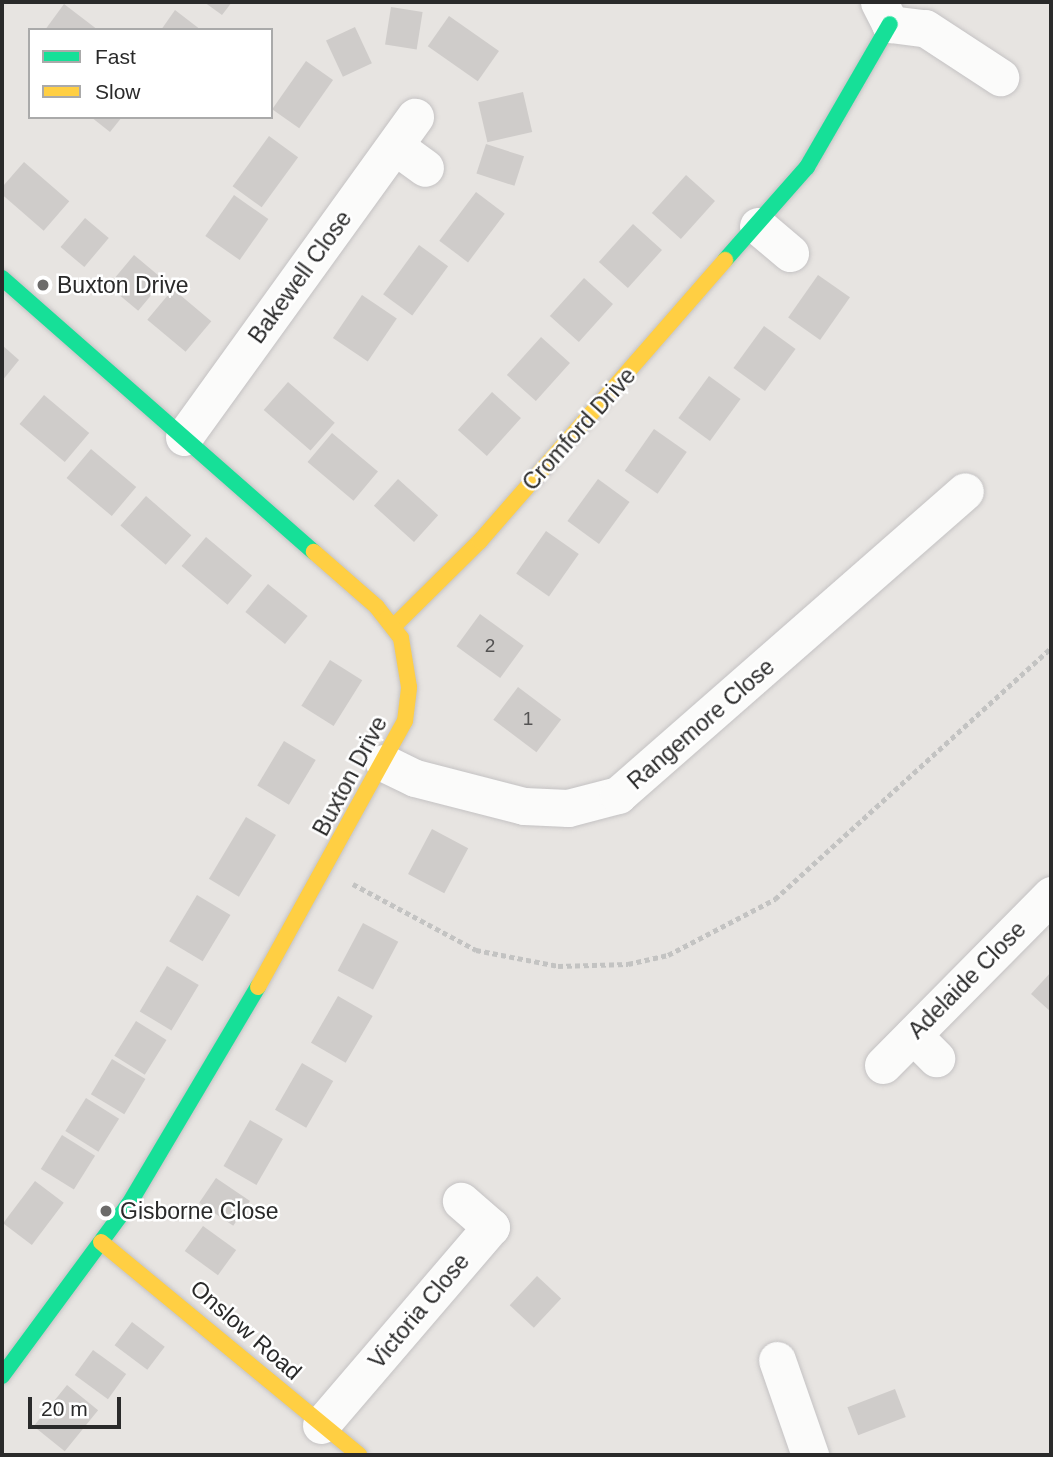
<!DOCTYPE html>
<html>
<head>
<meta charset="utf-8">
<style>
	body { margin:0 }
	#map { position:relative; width:1053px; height:1457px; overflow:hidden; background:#e7e4e1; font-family:Helvetica,sans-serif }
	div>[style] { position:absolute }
	.building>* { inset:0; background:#cfccca; transform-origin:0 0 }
	.path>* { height:4.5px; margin-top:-2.25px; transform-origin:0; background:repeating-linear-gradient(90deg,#c3c3c2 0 5px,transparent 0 8.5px) }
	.roads { filter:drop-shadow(0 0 2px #c4c2c3) drop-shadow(0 0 2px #c4c2c3) }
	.street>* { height:37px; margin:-18.5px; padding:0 18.5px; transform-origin:18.5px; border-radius:18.5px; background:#fbfbfa }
	.fast>* { height:16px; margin:-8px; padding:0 8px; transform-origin:8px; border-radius:8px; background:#16e098 }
	.slow>* { height:16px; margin:-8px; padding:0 8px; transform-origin:8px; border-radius:8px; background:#ffcf43 }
	.dots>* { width:19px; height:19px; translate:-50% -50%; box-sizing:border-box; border:4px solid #fff; border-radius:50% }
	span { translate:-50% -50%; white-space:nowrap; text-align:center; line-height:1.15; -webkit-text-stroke:5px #fff; paint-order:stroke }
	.number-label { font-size:19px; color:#545353 }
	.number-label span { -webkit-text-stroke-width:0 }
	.street-label { font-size:23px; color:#2a2a2a }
	.poi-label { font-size:23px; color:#2a2a2a }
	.left { translate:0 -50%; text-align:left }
	.frame { position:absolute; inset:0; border:4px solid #2a2a2a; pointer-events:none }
	.legend { position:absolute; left:28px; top:28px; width:245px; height:91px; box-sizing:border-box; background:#fff; border:2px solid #aaa; margin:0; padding:9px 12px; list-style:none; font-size:21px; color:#2a2a2a }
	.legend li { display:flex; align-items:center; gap:14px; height:35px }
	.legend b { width:35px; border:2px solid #aaa }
	.scale { position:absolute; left:28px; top:1397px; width:93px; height:32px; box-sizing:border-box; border:4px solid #2a2a2a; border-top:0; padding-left:9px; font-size:21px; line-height:24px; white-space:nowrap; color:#2a2a2a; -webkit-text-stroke:5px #fff; paint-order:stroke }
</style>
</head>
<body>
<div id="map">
	<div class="building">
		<div style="clip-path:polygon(204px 2px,232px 2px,222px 15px)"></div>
		<div style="clip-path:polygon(64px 4px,98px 30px,45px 30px)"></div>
		<div style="left:391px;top:7px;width:32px;height:38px;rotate:9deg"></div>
		<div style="clip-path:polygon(175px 10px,201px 30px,161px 30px)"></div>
		<div style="left:449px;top:16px;width:61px;height:37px;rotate:35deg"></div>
		<div style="left:355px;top:27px;width:40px;height:32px;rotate:65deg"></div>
		<div style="left:306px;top:61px;width:33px;height:59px;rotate:35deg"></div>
		<div style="left:523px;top:92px;width:41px;height:46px;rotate:77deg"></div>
		<div style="clip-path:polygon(91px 117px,122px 117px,110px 132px)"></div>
		<div style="left:269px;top:136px;width:36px;height:62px;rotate:36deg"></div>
		<div style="left:486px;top:144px;width:40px;height:31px;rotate:18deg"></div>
		<div style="left:24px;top:162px;width:60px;height:39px;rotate:41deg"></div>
		<div style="left:686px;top:175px;width:39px;height:51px;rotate:42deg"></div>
		<div style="left:476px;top:192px;width:36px;height:61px;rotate:37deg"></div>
		<div style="left:234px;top:195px;width:42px;height:50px;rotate:35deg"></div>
		<div style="left:85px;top:218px;width:31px;height:38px;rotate:40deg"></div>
		<div style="left:633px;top:224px;width:39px;height:51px;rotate:42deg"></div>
		<div style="left:419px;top:245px;width:36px;height:61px;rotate:36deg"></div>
		<div style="left:134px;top:255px;width:39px;height:40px;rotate:40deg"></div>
		<div style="left:818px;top:275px;width:39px;height:52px;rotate:35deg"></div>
		<div style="left:584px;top:278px;width:39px;height:51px;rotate:42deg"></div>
		<div style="left:173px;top:289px;width:50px;height:40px;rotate:40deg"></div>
		<div style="left:362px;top:295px;width:42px;height:52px;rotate:34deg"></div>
		<div style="left:764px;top:326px;width:39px;height:52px;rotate:36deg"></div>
		<div style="left:541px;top:337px;width:39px;height:51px;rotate:42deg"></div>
		<div style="clip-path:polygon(2px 345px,19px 360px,2px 381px)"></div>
		<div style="left:709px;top:376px;width:39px;height:52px;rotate:36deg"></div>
		<div style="left:288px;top:382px;width:62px;height:37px;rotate:41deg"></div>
		<div style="left:492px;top:392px;width:39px;height:51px;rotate:42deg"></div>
		<div style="left:44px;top:395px;width:59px;height:38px;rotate:40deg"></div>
		<div style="left:654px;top:429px;width:40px;height:51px;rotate:35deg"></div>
		<div style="left:332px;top:433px;width:60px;height:38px;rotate:40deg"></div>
		<div style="left:91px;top:449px;width:59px;height:38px;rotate:40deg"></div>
		<div style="left:398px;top:479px;width:54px;height:36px;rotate:42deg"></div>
		<div style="left:598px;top:479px;width:39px;height:52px;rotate:36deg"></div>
		<div style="left:146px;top:496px;width:60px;height:39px;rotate:41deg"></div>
		<div style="left:546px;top:531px;width:40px;height:52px;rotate:35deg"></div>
		<div style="left:206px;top:537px;width:60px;height:38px;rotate:40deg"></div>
		<div style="left:268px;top:584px;width:51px;height:36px;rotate:39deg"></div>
		<div style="left:480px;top:614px;width:54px;height:40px;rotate:36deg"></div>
		<div style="left:330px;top:660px;width:38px;height:54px;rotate:32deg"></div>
		<div style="left:518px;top:687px;width:54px;height:41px;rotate:37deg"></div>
		<div style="left:284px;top:741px;width:37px;height:52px;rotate:31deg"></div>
		<div style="left:246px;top:817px;width:35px;height:72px;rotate:31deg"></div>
		<div style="left:432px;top:829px;width:41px;height:51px;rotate:28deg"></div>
		<div style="left:197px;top:895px;width:39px;height:54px;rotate:31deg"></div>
		<div style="left:363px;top:923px;width:40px;height:54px;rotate:28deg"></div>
		<div style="left:167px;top:966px;width:37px;height:53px;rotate:31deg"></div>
		<div style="clip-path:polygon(1051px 972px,1051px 1012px,1031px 994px)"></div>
		<div style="left:338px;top:996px;width:40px;height:54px;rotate:30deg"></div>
		<div style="left:136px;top:1021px;width:36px;height:41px;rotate:32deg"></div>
		<div style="left:112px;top:1059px;width:39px;height:41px;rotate:31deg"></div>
		<div style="left:302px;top:1063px;width:36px;height:54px;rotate:30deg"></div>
		<div style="left:86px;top:1098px;width:39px;height:39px;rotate:32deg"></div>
		<div style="left:250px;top:1120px;width:38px;height:53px;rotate:30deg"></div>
		<div style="left:62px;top:1135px;width:39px;height:40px;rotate:32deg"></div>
		<div style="left:216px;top:1178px;width:41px;height:30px;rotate:34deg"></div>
		<div style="left:35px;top:1181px;width:36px;height:53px;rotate:37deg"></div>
		<div style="left:203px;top:1226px;width:41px;height:31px;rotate:36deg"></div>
		<div style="left:537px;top:1276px;width:33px;height:40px;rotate:43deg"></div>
		<div style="left:132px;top:1322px;width:41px;height:29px;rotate:37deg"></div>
		<div style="left:93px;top:1350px;width:41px;height:31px;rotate:36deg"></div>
		<div style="left:67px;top:1385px;width:40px;height:53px;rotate:39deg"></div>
		<div style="left:895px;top:1389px;width:30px;height:51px;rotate:69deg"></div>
	</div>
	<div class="path">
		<div style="left:353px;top:884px;width:140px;rotate:28.2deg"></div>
		<div style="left:476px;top:950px;width:84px;rotate:11deg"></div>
		<div style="left:558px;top:966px;width:70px;rotate:-1.6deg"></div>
		<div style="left:628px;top:964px;width:41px;rotate:-12.7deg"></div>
		<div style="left:668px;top:955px;width:121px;rotate:-27.6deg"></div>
		<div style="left:775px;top:899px;width:373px;rotate:-42.3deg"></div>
	</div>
	<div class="roads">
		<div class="street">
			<div style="left:879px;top:2px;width:25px;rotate:63deg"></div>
			<div style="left:890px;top:24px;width:35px;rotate:7deg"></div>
			<div style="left:925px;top:28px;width:90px;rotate:33.2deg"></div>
			<div style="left:395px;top:146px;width:37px;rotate:36deg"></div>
			<div style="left:758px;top:226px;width:42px;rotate:40.2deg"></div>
			<div style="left:184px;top:437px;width:395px;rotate:-54.2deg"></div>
			<div style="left:384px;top:763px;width:34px;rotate:26deg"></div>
			<div style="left:415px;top:778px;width:113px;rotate:14.4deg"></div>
			<div style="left:524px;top:806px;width:44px;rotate:2.6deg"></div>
			<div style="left:568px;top:808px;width:52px;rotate:-14.6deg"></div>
			<div style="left:618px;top:795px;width:461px;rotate:-41.2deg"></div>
			<div style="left:913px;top:1035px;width:33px;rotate:45deg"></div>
			<div style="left:883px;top:1065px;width:239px;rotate:-45.3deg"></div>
			<div style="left:777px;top:1360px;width:101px;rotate:70.8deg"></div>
			<div style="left:321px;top:1425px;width:261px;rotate:-49.4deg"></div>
			<div style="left:491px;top:1227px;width:40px;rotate:-139deg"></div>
		</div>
		<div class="fast">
			<div style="left:725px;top:260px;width:124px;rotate:-48.6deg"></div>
			<div style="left:807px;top:167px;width:165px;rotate:-59.9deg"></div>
			<div style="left:2px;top:278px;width:415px;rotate:41.3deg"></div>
			<div style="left:2px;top:1376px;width:214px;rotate:-53.6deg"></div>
			<div style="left:129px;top:1204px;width:252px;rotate:-59.3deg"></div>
		</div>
		<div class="slow">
			<div style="left:394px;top:626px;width:121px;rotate:-44.7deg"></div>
			<div style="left:480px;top:541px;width:373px;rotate:-48.9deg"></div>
			<div style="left:258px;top:987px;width:304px;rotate:-61.1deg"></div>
			<div style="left:405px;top:721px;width:34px;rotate:-83deg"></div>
			<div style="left:409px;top:687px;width:50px;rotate:-99.3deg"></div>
			<div style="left:401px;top:638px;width:39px;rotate:-128deg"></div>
			<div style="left:377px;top:607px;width:84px;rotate:-138.9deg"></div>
			<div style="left:101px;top:1242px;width:335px;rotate:39.5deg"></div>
		</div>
	</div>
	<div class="dots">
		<div style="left:43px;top:285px;background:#6c6b6a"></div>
		<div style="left:106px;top:1211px;background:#6c6b6a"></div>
	</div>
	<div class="number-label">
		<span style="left:490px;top:646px">2</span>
		<span style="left:528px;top:719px">1</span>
	</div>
	<div class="street-label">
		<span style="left:300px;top:277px;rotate:-54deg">Bakewell Close</span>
		<span style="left:579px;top:429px;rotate:-48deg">Cromford Drive</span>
		<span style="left:701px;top:724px;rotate:-41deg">Rangemore Close</span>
		<span style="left:350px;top:776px;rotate:-62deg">Buxton Drive</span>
		<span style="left:967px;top:980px;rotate:-45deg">Adelaide Close</span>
		<span style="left:419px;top:1311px;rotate:-50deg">Victoria Close</span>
		<span style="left:246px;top:1330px;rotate:41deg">Onslow Road</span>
	</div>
	<div class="poi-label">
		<span class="left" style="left:57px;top:285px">Buxton Drive</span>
		<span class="left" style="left:120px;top:1211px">Gisborne Close</span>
	</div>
	<div class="frame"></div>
	<ul class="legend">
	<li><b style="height:9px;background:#16e098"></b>Fast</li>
	<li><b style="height:9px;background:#ffcf43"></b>Slow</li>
	</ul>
	<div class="scale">20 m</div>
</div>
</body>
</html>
